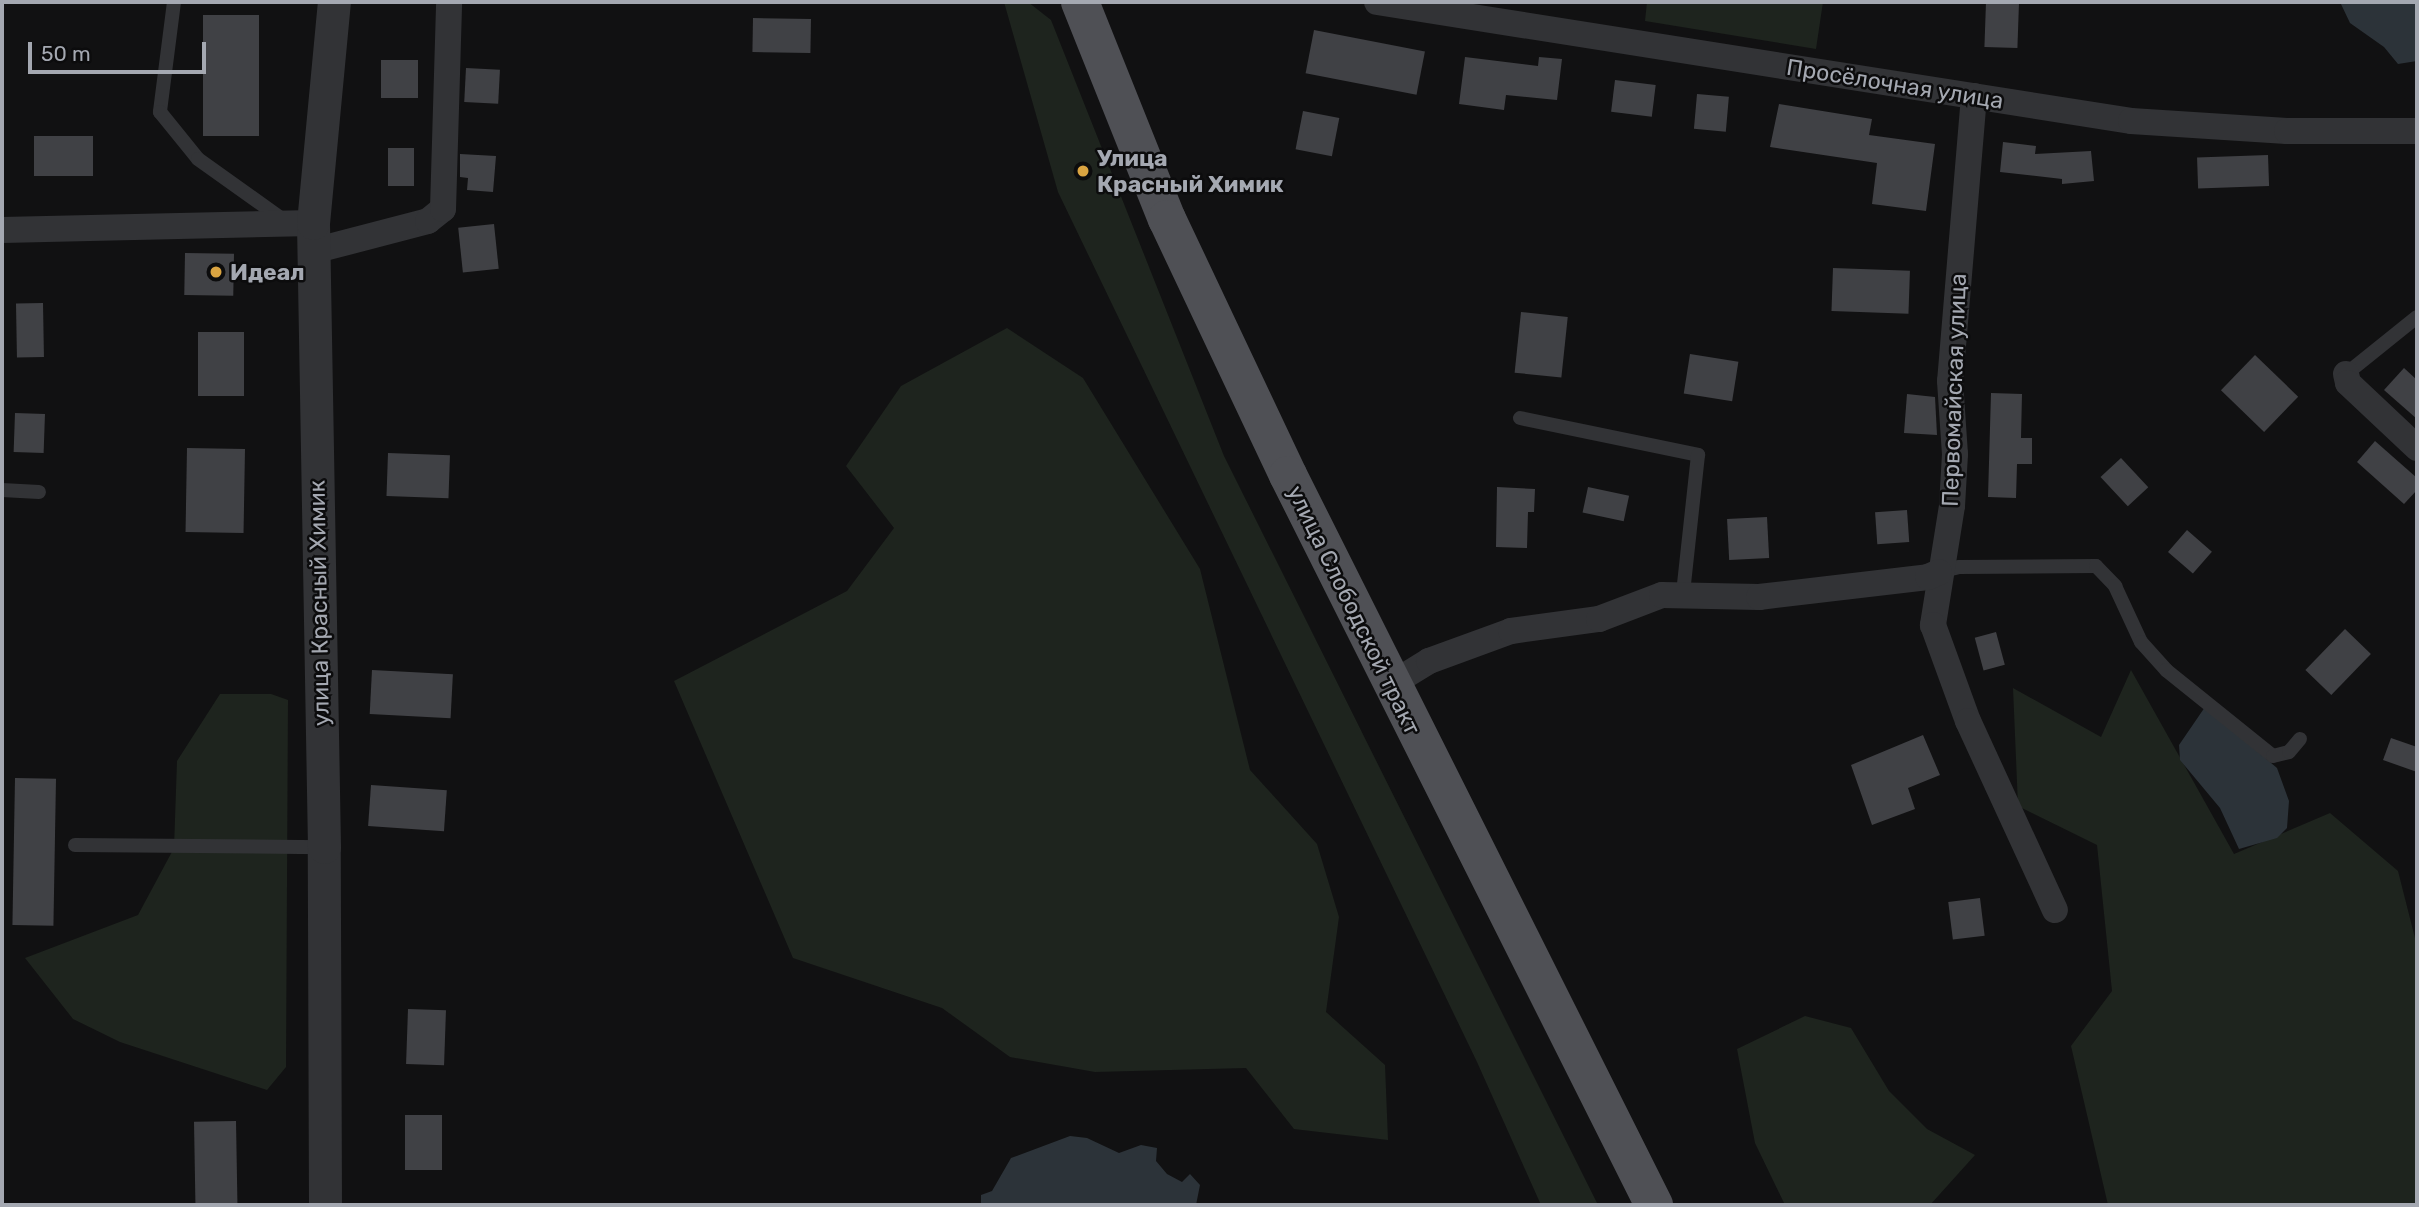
<!DOCTYPE html>
<html>
<head>
<meta charset="utf-8">
<style>
	body { margin:0 }
	#map { position:relative; width:2419px; height:1207px; overflow:hidden; background:#111112; font-family:Rubik,sans-serif }
	div>[style] { position:absolute }
	.green>* { inset:0; background:#1e241e }
	.water>* { inset:0; background:#2c3339 }
	.building>* { inset:0; background:#404145; transform-origin:0 0 }
	.service>* { height:14px; margin:-7px; padding:0 7px; transform-origin:7px; border-radius:7px; background:#323336 }
	.minor>* { height:26px; margin:-13px; padding:0 13px; transform-origin:13px; border-radius:13px; background:#323336 }
	.tertiary>* { height:33px; margin:-16.5px; padding:0 16.5px; transform-origin:16.5px; border-radius:16.5px; background:#323336 }
	.primary>* { height:38px; margin:-19px; padding:0 19px; transform-origin:19px; border-radius:19px; background:#4f5055 }
	.dots>* { width:19px; height:19px; translate:-50% -50%; box-sizing:border-box; border:4px solid #0c0c0d; border-radius:50% }
	span { translate:-50% -50%; white-space:nowrap; text-align:center; line-height:1.15; -webkit-text-stroke:5px #0c0c0d; paint-order:stroke }
	.street-label { font-size:23px; color:#a4a8b1 }
	.poi-label { font-size:23px; color:#a4a8b1; font-weight:700 }
	.left { translate:0 -50%; text-align:left }
	.frame { position:absolute; inset:0; border:4px solid #a4a8b1; pointer-events:none }
	.scale { position:absolute; left:28px; top:42px; width:178px; height:32px; box-sizing:border-box; border:4px solid #a4a8b1; border-top:0; padding-left:9px; font-size:21px; line-height:24px; white-space:nowrap; color:#a4a8b1; -webkit-text-stroke:5px #0c0c0d; paint-order:stroke }
</style>
</head>
<body>
<div id="map">
	<div class="green">
		<div style="clip-path:polygon(1004px 2px,1028px 2px,1051px 20px,1224px 456px,1598px 1205px,1541px 1205px,1477px 1062px,1058px 192px)"></div>
		<div style="clip-path:polygon(1647px 2px,1823px 2px,1816px 49px,1645px 21px)"></div>
		<div style="clip-path:polygon(1007px 328px,1083px 378px,1200px 569px,1250px 770px,1317px 844px,1339px 917px,1326px 1012px,1385px 1065px,1388px 1140px,1294px 1129px,1246px 1068px,1095px 1072px,1010px 1057px,942px 1008px,793px 958px,674px 681px,847px 591px,894px 528px,846px 466px,901px 386px)"></div>
		<div style="clip-path:polygon(2131px 670px,2234px 854px,2330px 813px,2398px 871px,2417px 946px,2417px 1205px,2108px 1205px,2071px 1046px,2112px 991px,2097px 845px,2018px 806px,2013px 688px,2101px 737px)"></div>
		<div style="clip-path:polygon(220px 694px,271px 694px,288px 700px,286px 1067px,267px 1090px,120px 1042px,73px 1019px,25px 958px,138px 915px,174px 848px,177px 761px)"></div>
		<div style="clip-path:polygon(1805px 1016px,1851px 1028px,1889px 1091px,1927px 1129px,1975px 1155px,1930px 1205px,1785px 1205px,1755px 1143px,1737px 1049px)"></div>
	</div>
	<div class="water">
		<div style="clip-path:polygon(2340px 2px,2417px 2px,2417px 61px,2398px 64px,2384px 47px,2350px 23px)"></div>
		<div style="clip-path:polygon(2205px 707px,2277px 768px,2289px 801px,2287px 828px,2277px 838px,2239px 849px,2220px 808px,2180px 760px,2179px 745px)"></div>
		<div style="clip-path:polygon(1070px 1136px,1087px 1138px,1119px 1153px,1141px 1145px,1157px 1148px,1156px 1161px,1167px 1174px,1182px 1182px,1190px 1174px,1200px 1185px,1196px 1205px,981px 1205px,981px 1195px,992px 1191px,1011px 1158px)"></div>
	</div>
	<div class="building">
		<div style="left:1986px;top:2px;width:33px;height:45px;rotate:2deg"></div>
		<div style="left:203px;top:15px;width:56px;height:121px"></div>
		<div style="left:753px;top:18px;width:58px;height:34px;rotate:1deg"></div>
		<div style="left:1314px;top:30px;width:113px;height:44px;rotate:11deg"></div>
		<div style="clip-path:polygon(1465px 57px,1538px 66px,1539px 57px,1562px 59px,1557px 100px,1506px 95px,1504px 110px,1459px 104px)"></div>
		<div style="left:381px;top:60px;width:37px;height:38px"></div>
		<div style="left:466px;top:68px;width:34px;height:34px;rotate:3deg"></div>
		<div style="left:1615px;top:80px;width:41px;height:32px;rotate:7deg"></div>
		<div style="left:1697px;top:94px;width:32px;height:35px;rotate:5deg"></div>
		<div style="clip-path:polygon(1779px 104px,1872px 119px,1869px 135px,1935px 144px,1926px 211px,1872px 204px,1877px 163px,1770px 147px)"></div>
		<div style="left:1303px;top:111px;width:37px;height:39px;rotate:11deg"></div>
		<div style="left:93px;top:136px;width:40px;height:59px;rotate:90deg"></div>
		<div style="clip-path:polygon(2003px 142px,2036px 146px,2035px 154px,2091px 151px,2094px 181px,2062px 184px,2062px 179px,2000px 172px)"></div>
		<div style="left:388px;top:148px;width:26px;height:38px"></div>
		<div style="clip-path:polygon(460px 154px,496px 156px,493px 192px,467px 190px,468px 178px,460px 177px)"></div>
		<div style="left:2268px;top:155px;width:31px;height:71px;rotate:88deg"></div>
		<div style="left:494px;top:224px;width:45px;height:36px;rotate:84deg"></div>
		<div style="left:185px;top:253px;width:49px;height:42px;rotate:1deg"></div>
		<div style="left:1833px;top:268px;width:77px;height:43px;rotate:2deg"></div>
		<div style="left:43px;top:303px;width:54px;height:27px;rotate:89deg"></div>
		<div style="left:1521px;top:312px;width:47px;height:61px;rotate:6deg"></div>
		<div style="left:198px;top:332px;width:46px;height:64px"></div>
		<div style="left:1690px;top:354px;width:49px;height:40px;rotate:9deg"></div>
		<div style="left:2255px;top:355px;width:60px;height:49px;rotate:44deg"></div>
		<div style="clip-path:polygon(2404px 368px,2417px 380px,2417px 419px,2384px 390px)"></div>
		<div style="clip-path:polygon(1991px 393px,2022px 394px,2021px 438px,2032px 438px,2032px 464px,2017px 464px,2016px 498px,1988px 497px)"></div>
		<div style="clip-path:polygon(1907px 394px,1935px 397px,1937px 435px,1904px 433px)"></div>
		<div style="left:15px;top:413px;width:30px;height:39px;rotate:2deg"></div>
		<div style="clip-path:polygon(2375px 441px,2417px 478px,2417px 490px,2404px 504px,2357px 462px)"></div>
		<div style="left:187px;top:448px;width:58px;height:84px;rotate:1deg"></div>
		<div style="left:388px;top:453px;width:62px;height:43px;rotate:2deg"></div>
		<div style="left:2121px;top:458px;width:40px;height:28px;rotate:47deg"></div>
		<div style="clip-path:polygon(1497px 487px,1535px 489px,1534px 512px,1528px 512px,1527px 548px,1496px 547px)"></div>
		<div style="left:1588px;top:487px;width:42px;height:26px;rotate:12deg"></div>
		<div style="left:1907px;top:510px;width:32px;height:32px;rotate:86deg"></div>
		<div style="left:1767px;top:517px;width:41px;height:40px;rotate:87deg"></div>
		<div style="left:2187px;top:530px;width:33px;height:29px;rotate:41deg"></div>
		<div style="left:2345px;top:629px;width:36px;height:57px;rotate:44deg"></div>
		<div style="left:1996px;top:632px;width:34px;height:22px;rotate:75deg"></div>
		<div style="left:372px;top:670px;width:81px;height:44px;rotate:3deg"></div>
		<div style="clip-path:polygon(1923px 735px,1940px 775px,1908px 788px,1915px 809px,1872px 825px,1851px 765px)"></div>
		<div style="clip-path:polygon(2391px 738px,2417px 747px,2417px 772px,2383px 760px)"></div>
		<div style="left:15px;top:778px;width:41px;height:147px;rotate:1deg"></div>
		<div style="left:371px;top:785px;width:76px;height:41px;rotate:4deg"></div>
		<div style="left:1980px;top:898px;width:38px;height:32px;rotate:83deg"></div>
		<div style="left:408px;top:1009px;width:38px;height:55px;rotate:2deg"></div>
		<div style="left:405px;top:1115px;width:37px;height:55px"></div>
		<div style="left:236px;top:1121px;width:84px;height:42px;rotate:89deg"></div>
	</div>
	<div class="service">
		<div style="left:174px;top:2px;width:111px;rotate:97.3deg"></div>
		<div style="left:160px;top:112px;width:60px;rotate:51deg"></div>
		<div style="left:198px;top:159px;width:107px;rotate:35.5deg"></div>
		<div style="left:2346px;top:374px;width:91px;rotate:-38.8deg"></div>
		<div style="left:1520px;top:418px;width:182px;rotate:11.7deg"></div>
		<div style="left:1698px;top:455px;width:139px;rotate:96.2deg"></div>
		<div style="left:2px;top:490px;width:37px;rotate:3deg"></div>
		<div style="left:1939px;top:572px;width:21px;rotate:-14deg"></div>
		<div style="left:1959px;top:567px;width:137px;rotate:-0.4deg"></div>
		<div style="left:2096px;top:566px;width:28px;rotate:46deg"></div>
		<div style="left:2115px;top:586px;width:62px;rotate:65.1deg"></div>
		<div style="left:2141px;top:642px;width:38px;rotate:48deg"></div>
		<div style="left:2166px;top:670px;width:137px;rotate:38.8deg"></div>
		<div style="left:2273px;top:756px;width:16px;rotate:-14deg"></div>
		<div style="left:2289px;top:752px;width:17px;rotate:-50deg"></div>
		<div style="left:75px;top:845px;width:249px;rotate:0.5deg"></div>
	</div>
	<div class="minor">
		<div style="left:1377px;top:2px;width:763px;rotate:8.97deg"></div>
		<div style="left:2131px;top:121px;width:156px;rotate:3.7deg"></div>
		<div style="left:2287px;top:131px;width:130px"></div>
		<div style="left:1974px;top:96px;width:286px;rotate:94.8deg"></div>
		<div style="left:1950px;top:381px;width:73px;rotate:86.1deg"></div>
		<div style="left:1955px;top:454px;width:52px;rotate:93.3deg"></div>
		<div style="left:1952px;top:506px;width:121px;rotate:99.1deg"></div>
		<div style="left:1933px;top:625px;width:102px;rotate:70deg"></div>
		<div style="left:1968px;top:721px;width:208px;rotate:65.3deg"></div>
		<div style="left:2px;top:230px;width:311px;rotate:-1.3deg"></div>
		<div style="left:313px;top:251px;width:119px;rotate:-14.6deg"></div>
		<div style="left:428px;top:221px;width:19px;rotate:-39deg"></div>
		<div style="left:443px;top:209px;width:207px;rotate:-88.3deg"></div>
		<div style="left:2346px;top:374px;width:9px;rotate:77deg"></div>
		<div style="left:2348px;top:383px;width:95px;rotate:43.3deg"></div>
		<div style="left:1390px;top:685px;width:46px;rotate:-31.6deg"></div>
		<div style="left:1429px;top:661px;width:87px;rotate:-20.1deg"></div>
		<div style="left:1511px;top:631px;width:89px;rotate:-7.8deg"></div>
		<div style="left:1599px;top:619px;width:67px;rotate:-20.9deg"></div>
		<div style="left:1662px;top:595px;width:97px;rotate:1.2deg"></div>
		<div style="left:1759px;top:597px;width:170px;rotate:-6.7deg"></div>
		<div style="left:1928px;top:577px;width:12px;rotate:-24deg"></div>
	</div>
	<div class="tertiary">
		<div style="left:325px;top:1205px;width:358px;rotate:-90.2deg"></div>
		<div style="left:324px;top:847px;width:624px;rotate:-91.01deg"></div>
		<div style="left:313px;top:223px;width:222px;rotate:-84.6deg"></div>
	</div>
	<div class="primary">
		<div style="left:1080px;top:2px;width:234px;rotate:68.2deg"></div>
		<div style="left:1167px;top:219px;width:283px;rotate:64.7deg"></div>
		<div style="left:1288px;top:475px;width:817px;rotate:63.37deg"></div>
	</div>
	<div class="dots">
		<div style="left:1083px;top:171px;background:#daa441"></div>
		<div style="left:216px;top:272px;background:#daa441"></div>
	</div>
	<div class="street-label">
		<span style="left:1895px;top:84px;rotate:9deg">Просёлочная улица</span>
		<span style="left:1954px;top:390px;rotate:-88deg">Первомайская улица</span>
		<span style="left:319px;top:603px;rotate:-91deg">улица Красный Химик</span>
		<span style="left:1354px;top:610px;rotate:64deg">улица Слободской тракт</span>
	</div>
	<div class="poi-label">
		<span class="left" style="left:1097px;top:171px">Улица<br>Красный Химик</span>
		<span class="left" style="left:230px;top:272px">Идеал</span>
	</div>
	<div class="frame"></div>
	<div class="scale">50 m</div>
</div>
</body>
</html>
